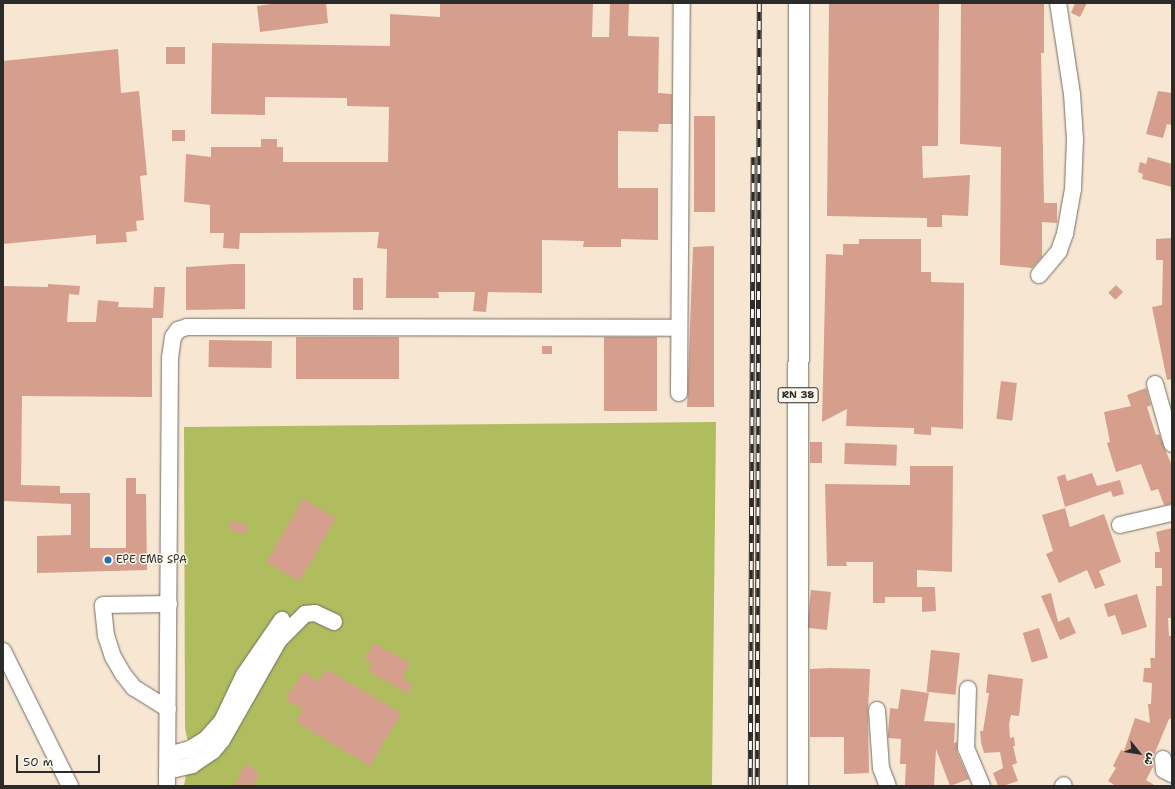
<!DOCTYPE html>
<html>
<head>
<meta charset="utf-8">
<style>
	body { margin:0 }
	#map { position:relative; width:1175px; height:789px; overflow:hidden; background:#f7e7d2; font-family:"Shantell Sans","Playpen Sans Arabic",sans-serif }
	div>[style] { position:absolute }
	.green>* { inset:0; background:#afbd5f }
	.building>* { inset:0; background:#d59e8d; transform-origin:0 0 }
	.roads { filter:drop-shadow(0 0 1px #726d65) drop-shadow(0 0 1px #726d65) }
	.minor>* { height:16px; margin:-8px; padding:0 8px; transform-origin:8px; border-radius:8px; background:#fff }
	.major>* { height:20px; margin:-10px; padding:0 10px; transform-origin:10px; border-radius:10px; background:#fff }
	.rail>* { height:4.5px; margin-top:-2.25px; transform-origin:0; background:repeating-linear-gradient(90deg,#fbf7ec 0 9px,#2b2b2b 0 18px); box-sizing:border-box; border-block:1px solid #2b2b2b }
	.dots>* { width:11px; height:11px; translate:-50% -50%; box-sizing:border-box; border:2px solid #fbf7ec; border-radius:50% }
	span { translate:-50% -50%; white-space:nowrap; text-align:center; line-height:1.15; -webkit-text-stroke:3px #fbf7ec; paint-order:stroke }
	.shield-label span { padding:1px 3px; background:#fbf7ec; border:1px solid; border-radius:3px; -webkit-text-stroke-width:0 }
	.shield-label { font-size:10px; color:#2b2b2b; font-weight:700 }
	.poi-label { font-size:11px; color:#2b2b2b }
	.left { translate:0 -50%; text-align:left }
	.frame { position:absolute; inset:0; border:4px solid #2b2b2b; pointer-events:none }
	.north { position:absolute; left:1119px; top:733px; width:40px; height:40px; -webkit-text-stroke:3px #fbf7ec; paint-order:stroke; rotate:120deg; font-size:11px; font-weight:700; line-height:16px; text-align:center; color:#2b2b2b }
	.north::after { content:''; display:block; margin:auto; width:14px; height:18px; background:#2b2b2b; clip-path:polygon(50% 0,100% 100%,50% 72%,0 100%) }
	.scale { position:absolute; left:16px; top:755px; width:84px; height:18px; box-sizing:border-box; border:2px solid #2b2b2b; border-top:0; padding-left:5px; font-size:12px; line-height:14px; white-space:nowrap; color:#2b2b2b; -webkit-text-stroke:3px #fbf7ec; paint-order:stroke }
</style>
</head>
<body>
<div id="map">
	<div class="green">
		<div style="clip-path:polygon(716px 422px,712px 786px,184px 786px,192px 743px,187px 738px,185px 728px,184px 427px)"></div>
	</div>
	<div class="building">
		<div style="clip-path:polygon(277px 3px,326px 3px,328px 23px,260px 32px,257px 6px)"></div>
		<div style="clip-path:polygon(440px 3px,593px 3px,592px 37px,609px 37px,610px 3px,629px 3px,628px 36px,659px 37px,658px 93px,672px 94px,672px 124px,659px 124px,658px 132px,618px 131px,618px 188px,658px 188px,658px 240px,621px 239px,621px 247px,583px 247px,584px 241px,542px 240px,542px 293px,488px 292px,486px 312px,473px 311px,475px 292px,438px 292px,439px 298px,386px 298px,387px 249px,377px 248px,379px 232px,240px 233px,239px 249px,223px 248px,224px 233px,210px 233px,210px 205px,184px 202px,186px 154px,211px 157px,211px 147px,261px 147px,261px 139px,277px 139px,277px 147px,283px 147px,283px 162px,388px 162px,389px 107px,347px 106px,347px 98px,265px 97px,265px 115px,211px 114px,212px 43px,390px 46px,390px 14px,440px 17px)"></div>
		<div style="clip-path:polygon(829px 3px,939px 3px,938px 146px,922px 146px,923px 178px,970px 175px,968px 216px,942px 215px,942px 227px,927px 227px,927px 218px,827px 216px)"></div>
		<div style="clip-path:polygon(961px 3px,1044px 3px,1044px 53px,1041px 53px,1044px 203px,1057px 203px,1057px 223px,1042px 222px,1042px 257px,1032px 268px,1000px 265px,1001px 147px,960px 144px)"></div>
		<div style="clip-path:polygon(1075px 3px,1087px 3px,1080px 17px,1071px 13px)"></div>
		<div style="left:185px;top:47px;width:17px;height:19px;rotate:90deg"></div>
		<div style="clip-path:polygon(118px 49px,121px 93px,139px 91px,147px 175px,140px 176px,144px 220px,136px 221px,137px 231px,126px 232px,127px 242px,96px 244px,96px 235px,3px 244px,3px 61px)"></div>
		<div style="clip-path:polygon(1158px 91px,1172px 93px,1172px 125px,1167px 124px,1163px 138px,1146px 134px)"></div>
		<div style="left:715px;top:116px;width:96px;height:21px;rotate:90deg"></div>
		<div style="left:172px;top:130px;width:13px;height:11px"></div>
		<div style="clip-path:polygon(1148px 157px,1172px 164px,1172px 187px,1142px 179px,1143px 174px,1138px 172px,1140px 162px,1146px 164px)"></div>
		<div style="clip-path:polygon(1172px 238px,1172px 379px,1167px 380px,1152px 307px,1162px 305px,1163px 260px,1156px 260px,1156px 239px)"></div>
		<div style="clip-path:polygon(859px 239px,921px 239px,921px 272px,931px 272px,931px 282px,964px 283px,963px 429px,931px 427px,931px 435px,914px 434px,914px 428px,846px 426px,847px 409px,822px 422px,826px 254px,843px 255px,843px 244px,859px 244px)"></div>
		<div style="clip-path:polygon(714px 246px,714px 407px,687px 407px,693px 247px)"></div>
		<div style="clip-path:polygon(233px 264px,245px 264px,245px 309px,186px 310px,186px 267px)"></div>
		<div style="left:353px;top:278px;width:10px;height:32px"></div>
		<div style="clip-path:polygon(48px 284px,80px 286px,79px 295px,69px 294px,67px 322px,96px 322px,98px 300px,119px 302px,118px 307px,153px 308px,154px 287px,165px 287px,163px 318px,152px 318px,152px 397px,22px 396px,21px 485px,60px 486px,60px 493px,90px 493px,90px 548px,126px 548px,126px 478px,136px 478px,136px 494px,146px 494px,147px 570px,37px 573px,37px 536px,71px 535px,71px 504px,3px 501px,3px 286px,48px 287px)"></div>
		<div style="left:1116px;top:285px;width:10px;height:11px;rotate:45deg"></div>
		<div style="left:296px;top:337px;width:103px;height:42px"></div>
		<div style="left:604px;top:337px;width:53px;height:74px"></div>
		<div style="left:209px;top:340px;width:63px;height:27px;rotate:1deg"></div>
		<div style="left:542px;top:346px;width:10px;height:8px"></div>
		<div style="left:1001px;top:381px;width:16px;height:38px;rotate:7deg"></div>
		<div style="clip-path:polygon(1146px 388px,1151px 405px,1147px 407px,1156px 435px,1159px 434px,1172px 466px,1172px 504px,1164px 505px,1158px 489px,1151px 491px,1141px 464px,1116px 472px,1107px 443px,1110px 442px,1104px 412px,1131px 406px,1127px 395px)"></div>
		<div style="left:810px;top:442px;width:12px;height:21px"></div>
		<div style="left:845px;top:443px;width:52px;height:21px;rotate:2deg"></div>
		<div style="clip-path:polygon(910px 466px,953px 466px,952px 572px,917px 570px,917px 587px,935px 587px,936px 611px,922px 612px,922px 597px,885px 597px,885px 603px,873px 603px,873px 562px,846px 562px,847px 566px,827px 566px,825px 484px,910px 485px)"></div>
		<div style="clip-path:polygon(1092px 473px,1097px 486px,1120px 480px,1124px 494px,1113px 497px,1111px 491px,1065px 507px,1057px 477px,1065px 474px,1067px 481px)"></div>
		<div style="left:303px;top:499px;width:38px;height:73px;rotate:30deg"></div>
		<div style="clip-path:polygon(1065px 508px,1070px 527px,1104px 514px,1121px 562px,1099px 571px,1105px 585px,1095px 589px,1087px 570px,1059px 583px,1046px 554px,1053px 551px,1042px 515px)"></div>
		<div style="left:232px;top:520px;width:17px;height:9px;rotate:21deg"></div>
		<div style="clip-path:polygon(1172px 528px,1172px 613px,1171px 618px,1168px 618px,1169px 636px,1172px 636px,1172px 718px,1169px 719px,1154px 755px,1153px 767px,1146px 780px,1156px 786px,1116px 786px,1108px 781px,1116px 768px,1113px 766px,1121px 750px,1124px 751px,1135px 718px,1150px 723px,1148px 704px,1151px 704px,1152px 683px,1143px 682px,1144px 668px,1151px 668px,1150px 658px,1155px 658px,1156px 586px,1162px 586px,1162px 568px,1155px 568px,1155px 552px,1160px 552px,1156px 532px)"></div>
		<div style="left:811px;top:590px;width:20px;height:38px;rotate:6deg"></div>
		<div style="clip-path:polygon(1051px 593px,1058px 622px,1069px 617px,1076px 633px,1060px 640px,1041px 596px)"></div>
		<div style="clip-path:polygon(1137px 594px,1147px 627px,1122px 635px,1115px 615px,1108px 617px,1104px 604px)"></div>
		<div style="left:1039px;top:628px;width:31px;height:17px;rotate:73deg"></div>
		<div style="clip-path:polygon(374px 643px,410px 663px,402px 678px,412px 684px,407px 693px,368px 671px,373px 663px,365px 659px)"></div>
		<div style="left:931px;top:650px;width:29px;height:42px;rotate:6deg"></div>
		<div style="clip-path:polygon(830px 668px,870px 669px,868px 711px,869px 773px,844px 774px,844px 737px,810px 737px,810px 669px)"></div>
		<div style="clip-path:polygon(326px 669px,401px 713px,370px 766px,296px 722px,303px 709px,285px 699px,304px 672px,319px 681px)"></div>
		<div style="clip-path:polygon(988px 674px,1023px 679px,1019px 716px,1011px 715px,1009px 724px,1010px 738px,1014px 737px,1015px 746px,1013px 746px,1017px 763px,1012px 765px,1018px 781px,1003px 786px,998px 786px,993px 773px,1003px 768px,1000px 752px,984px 753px,981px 742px,980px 731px,983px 731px,989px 693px,986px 693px)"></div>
		<div style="clip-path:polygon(901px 689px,929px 693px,924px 721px,955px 723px,954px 743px,957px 742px,957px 752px,969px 779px,950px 786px,936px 749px,934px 786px,905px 785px,906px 764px,900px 764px,901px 739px,888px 738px,888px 734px,890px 708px,898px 709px)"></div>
		<div style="clip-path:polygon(245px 764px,258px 771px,257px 778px,252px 786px,234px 786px)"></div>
	</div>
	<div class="roads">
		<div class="minor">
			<div style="left:1039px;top:275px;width:31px;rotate:-50deg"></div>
			<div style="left:1059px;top:251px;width:18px;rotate:-71deg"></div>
			<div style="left:1065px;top:234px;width:46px;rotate:-79.9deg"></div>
			<div style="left:1073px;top:189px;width:50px;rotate:-87.7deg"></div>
			<div style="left:1075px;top:139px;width:45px;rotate:-93.8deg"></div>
			<div style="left:1072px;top:94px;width:92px;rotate:-98.7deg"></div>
			<div style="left:1155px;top:384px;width:62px;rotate:74.2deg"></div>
			<div style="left:679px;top:393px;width:390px;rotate:-89.6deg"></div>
			<div style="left:1120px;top:525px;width:53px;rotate:-13deg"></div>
			<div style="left:3px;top:651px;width:151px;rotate:63.6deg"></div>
			<div style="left:968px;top:689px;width:59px;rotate:91.9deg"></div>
			<div style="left:966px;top:748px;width:41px;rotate:67.2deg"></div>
			<div style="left:168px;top:709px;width:40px;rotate:-148deg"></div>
			<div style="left:134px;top:688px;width:18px;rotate:-128deg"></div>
			<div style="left:123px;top:674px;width:20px;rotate:-120deg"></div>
			<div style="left:113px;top:657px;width:22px;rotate:-108deg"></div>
			<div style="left:106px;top:636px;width:31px;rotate:-96deg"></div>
			<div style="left:103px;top:605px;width:66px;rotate:-0.9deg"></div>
			<div style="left:877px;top:710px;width:58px;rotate:86.1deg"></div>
			<div style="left:881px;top:768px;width:19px;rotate:69deg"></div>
			<div style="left:168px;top:755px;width:23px;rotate:-15deg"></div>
			<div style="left:190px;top:749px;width:19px;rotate:-32deg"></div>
			<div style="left:206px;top:739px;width:24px;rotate:-48deg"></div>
			<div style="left:222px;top:721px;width:51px;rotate:-64.4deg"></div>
			<div style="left:244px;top:675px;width:67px;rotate:-55.4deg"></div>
			<div style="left:1163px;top:759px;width:11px;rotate:85deg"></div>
			<div style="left:1164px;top:770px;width:9px;rotate:27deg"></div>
			<div style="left:167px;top:771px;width:26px;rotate:-13deg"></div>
			<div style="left:192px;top:765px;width:25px;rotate:-34deg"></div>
			<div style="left:213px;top:751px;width:14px;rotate:-51deg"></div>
			<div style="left:222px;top:740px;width:115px;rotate:-60.3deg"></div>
			<div style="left:279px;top:640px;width:37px;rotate:-45deg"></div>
			<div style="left:305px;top:614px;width:10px;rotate:-6deg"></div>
			<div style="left:315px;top:613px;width:21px;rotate:25deg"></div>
			<div style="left:167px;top:786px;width:428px;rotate:-89.6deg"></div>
			<div style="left:170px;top:358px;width:21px;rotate:-82deg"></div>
			<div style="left:173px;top:337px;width:9px;rotate:-54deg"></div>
			<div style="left:178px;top:330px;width:9px;rotate:-18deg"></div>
			<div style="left:187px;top:327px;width:492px;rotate:0.1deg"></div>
			<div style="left:1063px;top:786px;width:1px;rotate:-45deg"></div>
		</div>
		<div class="major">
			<div style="left:798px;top:786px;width:783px;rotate:-89.93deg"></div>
		</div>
	</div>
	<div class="rail">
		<div style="left:750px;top:786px;width:629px;rotate:-89.73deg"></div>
		<div style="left:757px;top:786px;width:783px;rotate:-89.85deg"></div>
	</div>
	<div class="dots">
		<div style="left:108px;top:560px;background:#1f6fb2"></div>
	</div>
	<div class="shield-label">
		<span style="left:798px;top:395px">RN 38</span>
	</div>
	<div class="poi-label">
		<span class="left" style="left:116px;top:560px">EPE EMB SPA</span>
	</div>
	<div class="frame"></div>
	<div class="north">ش</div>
	<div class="scale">50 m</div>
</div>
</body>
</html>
